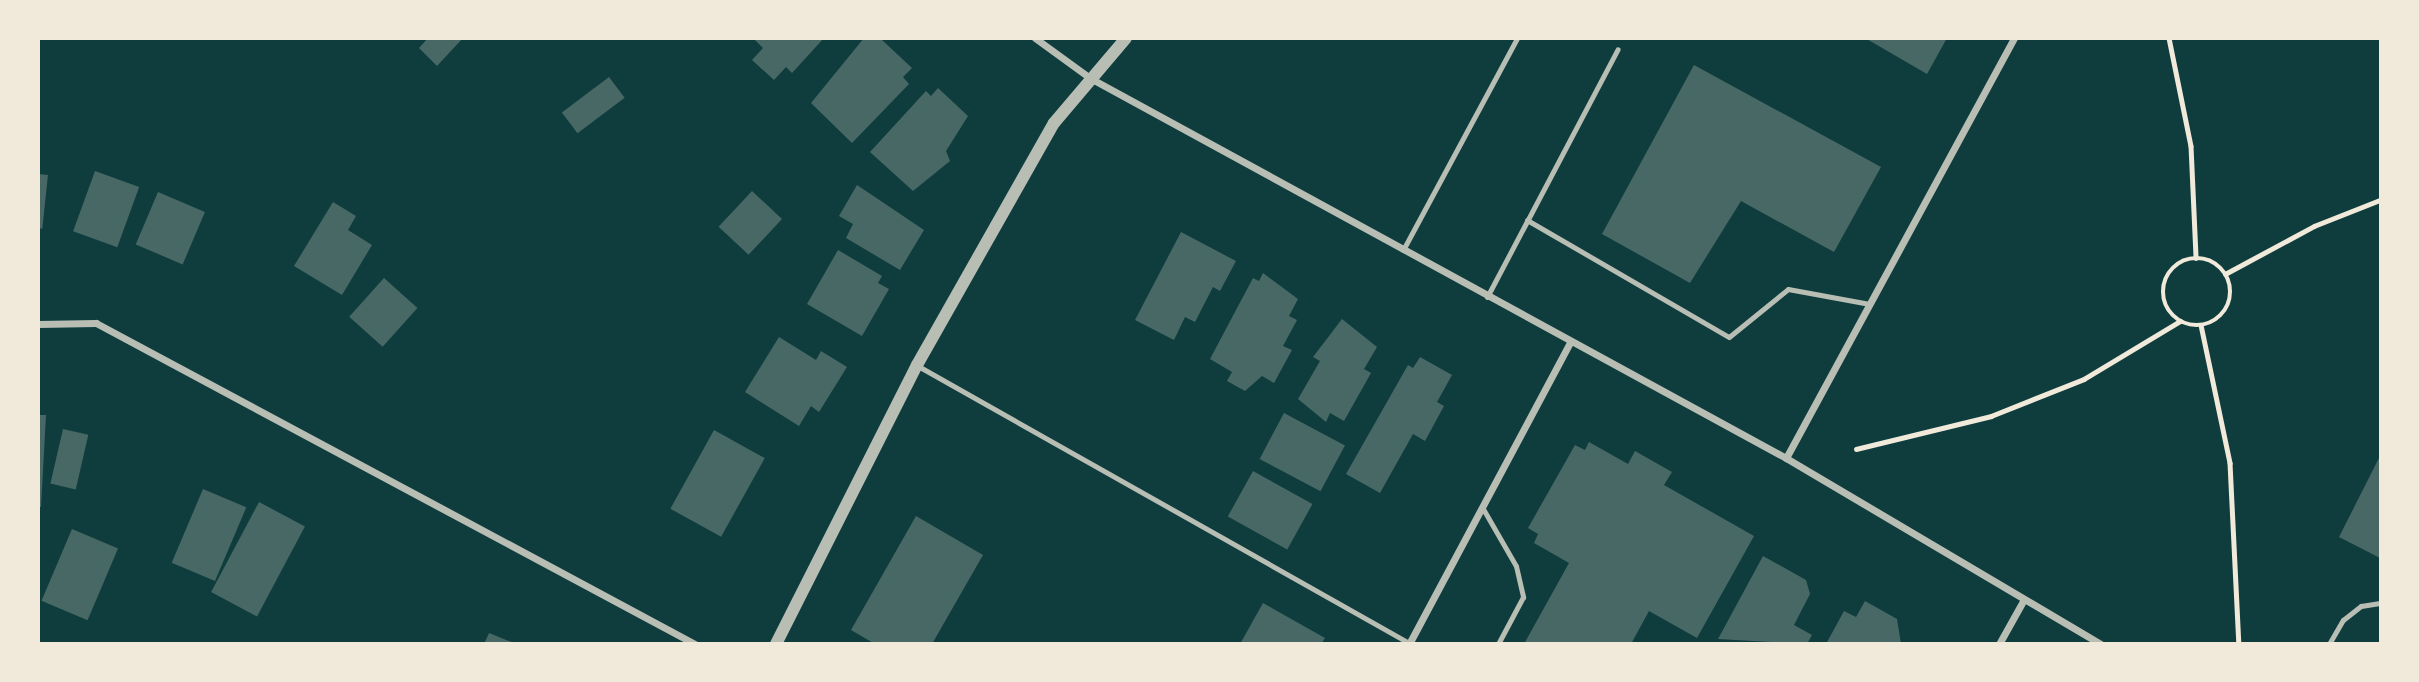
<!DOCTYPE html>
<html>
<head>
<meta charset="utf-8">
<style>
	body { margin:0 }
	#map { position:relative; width:2419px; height:682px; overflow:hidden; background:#0f3d3e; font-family:"Exo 2",sans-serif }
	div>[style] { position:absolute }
	.building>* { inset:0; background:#486865; transform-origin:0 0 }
	.path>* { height:4.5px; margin:-2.25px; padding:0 2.25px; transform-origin:2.25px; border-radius:2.25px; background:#f1e9da }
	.path>.ring { margin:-2.25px; padding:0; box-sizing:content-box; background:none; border:4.5px solid #f1e9da; border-radius:50% }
	.service>* { height:5px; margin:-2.5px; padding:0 2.5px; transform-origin:2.5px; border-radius:2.5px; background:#b8beb3 }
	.minor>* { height:7px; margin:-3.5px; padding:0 3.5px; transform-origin:3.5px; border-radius:3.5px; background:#b8beb3 }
	.tertiary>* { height:12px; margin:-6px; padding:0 6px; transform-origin:6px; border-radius:6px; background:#b8beb3 }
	span { translate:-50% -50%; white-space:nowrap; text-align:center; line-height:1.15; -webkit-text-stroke:6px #f1e9da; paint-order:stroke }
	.frame { position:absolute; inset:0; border:40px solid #f1e9da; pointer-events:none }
</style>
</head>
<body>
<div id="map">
	<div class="building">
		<div style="clip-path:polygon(428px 38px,463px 38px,437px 66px,419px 48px)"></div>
		<div style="clip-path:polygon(753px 38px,824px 38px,792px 73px,786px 67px,774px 80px,752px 60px,763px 48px)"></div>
		<div style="clip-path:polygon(864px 38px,882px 40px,912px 68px,903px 77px,909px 84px,852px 143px,811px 103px)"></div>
		<div style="clip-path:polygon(1865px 38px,1947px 38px,1927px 74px)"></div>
		<div style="clip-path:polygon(1694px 65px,1881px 167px,1834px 252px,1741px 201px,1690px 283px,1602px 234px)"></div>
		<div style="left:609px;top:77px;width:26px;height:59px;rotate:53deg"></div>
		<div style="clip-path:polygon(938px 88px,968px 116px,946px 151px,950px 161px,913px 191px,870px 152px,926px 91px,931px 96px)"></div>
		<div style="left:95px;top:171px;width:47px;height:64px;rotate:20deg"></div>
		<div style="left:38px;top:174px;width:10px;height:54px;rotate:6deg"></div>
		<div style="clip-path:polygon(857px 185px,924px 230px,900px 270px,846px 238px,853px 224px,839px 216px)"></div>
		<div style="left:752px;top:191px;width:41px;height:49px;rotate:43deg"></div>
		<div style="left:158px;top:192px;width:51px;height:57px;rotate:23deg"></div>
		<div style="clip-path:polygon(333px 202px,356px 216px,348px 230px,372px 245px,342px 295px,294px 266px)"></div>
		<div style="clip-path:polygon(1181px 232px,1236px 261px,1220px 291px,1213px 287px,1195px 322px,1185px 317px,1174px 340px,1135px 320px)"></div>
		<div style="clip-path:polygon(838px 250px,882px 276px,878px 283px,889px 289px,862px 336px,807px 304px)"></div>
		<div style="clip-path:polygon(1263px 273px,1298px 299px,1289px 316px,1297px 320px,1283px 346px,1292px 350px,1274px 383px,1262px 376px,1245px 391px,1227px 381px,1232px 372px,1210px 359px,1253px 278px,1259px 281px)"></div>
		<div style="left:384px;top:278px;width:45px;height:52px;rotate:42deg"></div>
		<div style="clip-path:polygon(1342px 319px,1377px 347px,1364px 369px,1371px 373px,1344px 421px,1330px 413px,1326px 422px,1298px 399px,1320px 361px,1313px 357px)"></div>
		<div style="clip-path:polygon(779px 337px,816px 360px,821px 351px,847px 367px,819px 412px,811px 406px,799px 426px,745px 392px)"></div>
		<div style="clip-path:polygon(1420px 357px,1452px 375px,1437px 402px,1444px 406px,1425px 441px,1413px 434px,1380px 493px,1346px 474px,1408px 365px,1413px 368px)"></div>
		<div style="left:1284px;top:413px;width:69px;height:52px;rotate:28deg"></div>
		<div style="clip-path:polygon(38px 415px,46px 415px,41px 507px,38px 507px)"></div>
		<div style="left:63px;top:429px;width:26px;height:56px;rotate:13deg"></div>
		<div style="left:714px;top:430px;width:58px;height:90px;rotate:29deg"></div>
		<div style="clip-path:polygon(1589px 442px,1628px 464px,1635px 451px,1672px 472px,1664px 485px,1754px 536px,1697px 638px,1649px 611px,1631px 644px,1524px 644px,1569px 563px,1534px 543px,1538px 534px,1528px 528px,1575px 445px,1585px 450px)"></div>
		<div style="clip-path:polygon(2380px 456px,2380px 558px,2339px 537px)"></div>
		<div style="left:1253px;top:471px;width:68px;height:52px;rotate:29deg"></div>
		<div style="left:203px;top:489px;width:47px;height:80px;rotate:23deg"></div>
		<div style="left:259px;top:502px;width:52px;height:102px;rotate:28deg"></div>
		<div style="clip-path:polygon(916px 516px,983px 555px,932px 644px,875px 644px,851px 630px)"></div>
		<div style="left:72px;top:529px;width:50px;height:78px;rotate:23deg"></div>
		<div style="clip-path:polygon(1763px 556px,1806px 580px,1810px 594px,1794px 625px,1812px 635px,1807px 644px,1718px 639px)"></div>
		<div style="clip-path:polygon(1865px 601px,1897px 619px,1901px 644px,1826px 644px,1844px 611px,1856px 617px)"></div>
		<div style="clip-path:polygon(1263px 603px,1325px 638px,1321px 644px,1240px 644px)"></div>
		<div style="clip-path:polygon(489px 633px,514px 643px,514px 644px,484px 644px)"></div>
	</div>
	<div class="path">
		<div style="left:2169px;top:38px;width:110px;rotate:78.5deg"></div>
		<div style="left:2191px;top:146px;width:112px;rotate:87.4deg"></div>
		<div class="ring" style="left:2163px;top:258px;width:63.5px;height:63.5px"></div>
		<div style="left:2225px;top:274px;width:101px;rotate:-28.3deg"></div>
		<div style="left:2314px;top:226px;width:71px;rotate:-21.5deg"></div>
		<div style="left:2201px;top:325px;width:141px;rotate:78.1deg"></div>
		<div style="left:2230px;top:463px;width:181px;rotate:87.2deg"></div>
		<div style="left:1856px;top:449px;width:139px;rotate:-13.7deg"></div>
		<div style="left:1991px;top:416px;width:100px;rotate:-21.7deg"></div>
		<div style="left:2084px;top:379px;width:112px;rotate:-31.1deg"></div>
	</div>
	<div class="service">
		<div style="left:1527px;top:220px;width:233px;rotate:30.1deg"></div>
		<div style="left:1729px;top:337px;width:76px;rotate:-39.1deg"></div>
		<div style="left:1788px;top:289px;width:83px;rotate:10.4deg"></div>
		<div style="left:1403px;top:250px;width:241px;rotate:-61.7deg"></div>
		<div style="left:1487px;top:297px;width:280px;rotate:-62.2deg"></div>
		<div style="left:918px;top:366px;width:564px;rotate:29.43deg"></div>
		<div style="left:1482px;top:507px;width:68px;rotate:60deg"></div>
		<div style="left:1516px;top:566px;width:32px;rotate:77deg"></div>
		<div style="left:1523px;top:597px;width:53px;rotate:118deg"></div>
		<div style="left:2329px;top:644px;width:28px;rotate:-60deg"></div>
		<div style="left:2343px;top:620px;width:23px;rotate:-38deg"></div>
		<div style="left:2361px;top:606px;width:19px;rotate:-9deg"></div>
	</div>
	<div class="minor">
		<div style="left:1035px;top:38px;width:68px;rotate:36deg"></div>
		<div style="left:1090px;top:78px;width:793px;rotate:28.63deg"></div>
		<div style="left:1786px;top:458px;width:366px;rotate:30.6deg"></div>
		<div style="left:38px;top:324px;width:58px;rotate:-1deg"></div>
		<div style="left:96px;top:323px;width:680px;rotate:28.19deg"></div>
		<div style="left:1786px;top:458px;width:478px;rotate:-61.5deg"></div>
		<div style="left:1409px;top:644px;width:341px;rotate:-61.9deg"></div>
		<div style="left:1999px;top:644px;width:49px;rotate:-60.8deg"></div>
	</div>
	<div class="tertiary">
		<div style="left:776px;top:644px;width:313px;rotate:-63.2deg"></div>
		<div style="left:917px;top:365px;width:278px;rotate:-60.5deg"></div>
		<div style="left:1054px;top:123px;width:111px;rotate:-49.7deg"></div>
	</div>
	<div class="frame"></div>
</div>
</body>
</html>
